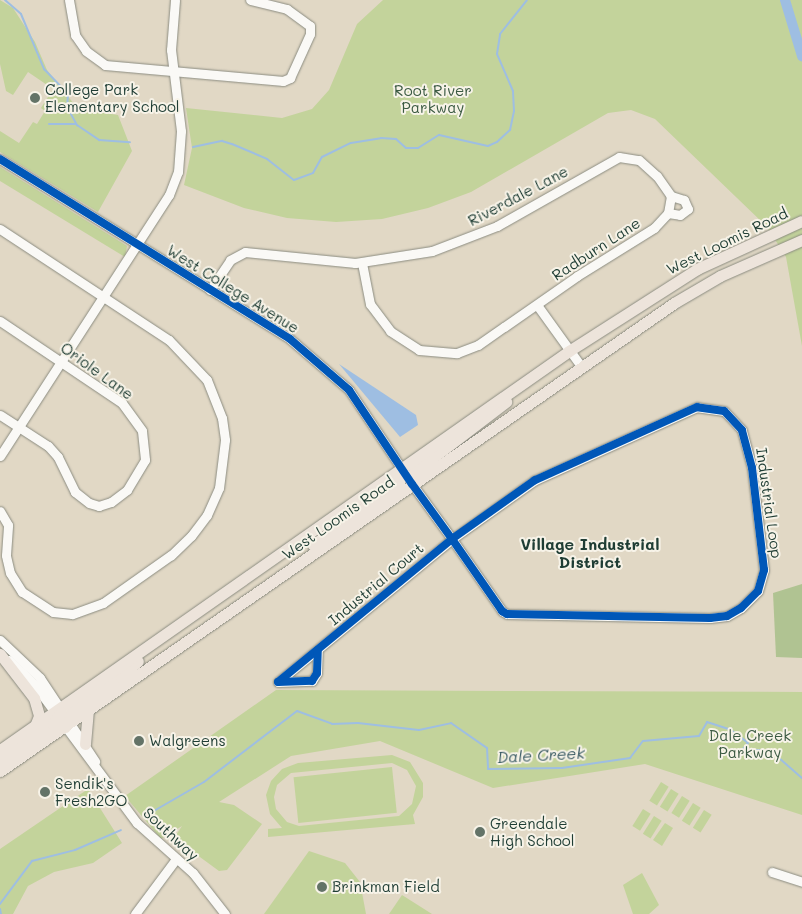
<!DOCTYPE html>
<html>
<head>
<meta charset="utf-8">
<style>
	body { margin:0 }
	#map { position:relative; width:802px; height:914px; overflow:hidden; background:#e1d8c5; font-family:Mali,sans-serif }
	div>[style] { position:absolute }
	.green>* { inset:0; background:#c3d39b; transform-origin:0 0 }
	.forest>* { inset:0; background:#b0c392 }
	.water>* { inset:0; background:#9ebee2 }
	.stream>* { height:2px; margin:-1px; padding:0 1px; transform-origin:1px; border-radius:1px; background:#9ebee2 }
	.river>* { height:10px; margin:-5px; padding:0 5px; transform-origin:5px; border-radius:5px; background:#9ebee2 }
	.roads { filter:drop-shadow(0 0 1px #8b8c81) drop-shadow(0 0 1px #8b8c81) }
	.minor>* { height:9px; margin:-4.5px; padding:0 4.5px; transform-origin:4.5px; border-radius:4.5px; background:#faf9f6 }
	.major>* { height:11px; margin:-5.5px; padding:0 5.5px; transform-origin:5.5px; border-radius:5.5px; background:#ede4db }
	.cycleway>* { height:8px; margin:-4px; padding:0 4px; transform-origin:4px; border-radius:4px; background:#0057b8 }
	.dots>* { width:14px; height:14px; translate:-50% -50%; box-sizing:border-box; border:2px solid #f7f3e8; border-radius:50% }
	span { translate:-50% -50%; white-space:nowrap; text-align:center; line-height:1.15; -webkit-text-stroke:4px #f7f3e8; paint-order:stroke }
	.poi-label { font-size:15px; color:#1f3d34 }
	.left { translate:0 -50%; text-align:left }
	.park-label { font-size:15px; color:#3b5a42 }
	.street-label { font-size:15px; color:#1f3d34 }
	.neighbourhood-label { font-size:16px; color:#1f3d34; font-weight:700 }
	.water-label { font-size:16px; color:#385a62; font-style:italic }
</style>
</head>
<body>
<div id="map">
	<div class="green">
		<div style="clip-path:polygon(0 0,13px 8px,35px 42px,47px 70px,78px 109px,118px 115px,132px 151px,98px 212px,0 152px,0 131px,19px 143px,33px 122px,37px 124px,45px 111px,41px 108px,53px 89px,28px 72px,13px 95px,6px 91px,0 64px)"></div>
		<div style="clip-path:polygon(383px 0,802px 0,802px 346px,786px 257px,767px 227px,655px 119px,631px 110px,608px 113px,471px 192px,428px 208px,382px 219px,336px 222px,287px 218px,244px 208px,184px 185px,192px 148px,186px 108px,282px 118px,312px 109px,329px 90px,357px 24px)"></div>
		<div style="clip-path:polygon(0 167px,127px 246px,125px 257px,0 181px)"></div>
		<div style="clip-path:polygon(276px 690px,802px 692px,802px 815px,645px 764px,493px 788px,380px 741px,291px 756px,219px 802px,234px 805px,262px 824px,227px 870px,219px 871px,174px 838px,182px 826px,161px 839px,125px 796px)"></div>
		<div style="clip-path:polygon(evenodd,392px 755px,410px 762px,423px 783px,423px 797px,413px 815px,415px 824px,268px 837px,268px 829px,282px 828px,270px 814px,266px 795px,271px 781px,282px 769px,298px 763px,392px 755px,392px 763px,407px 770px,416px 786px,412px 804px,399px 816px,299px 826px,287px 822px,276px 809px,274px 797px,277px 785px,291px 773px,392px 763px)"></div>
		<div style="left:392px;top:767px;width:46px;height:99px;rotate:84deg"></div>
		<div style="left:661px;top:782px;width:9px;height:22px;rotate:32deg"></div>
		<div style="clip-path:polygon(88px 789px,122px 843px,93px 863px,54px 872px,28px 886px,13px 914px,0 914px,0 849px)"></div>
		<div style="left:671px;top:789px;width:9px;height:21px;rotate:32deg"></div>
		<div style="left:682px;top:796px;width:9px;height:20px;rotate:32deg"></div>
		<div style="left:693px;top:803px;width:9px;height:21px;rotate:32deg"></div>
		<div style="left:643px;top:809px;width:9px;height:20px;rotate:32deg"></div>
		<div style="left:704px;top:810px;width:9px;height:21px;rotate:32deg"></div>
		<div style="left:654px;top:816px;width:9px;height:21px;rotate:32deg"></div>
		<div style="clip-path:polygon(665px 823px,673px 828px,662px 846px,653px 840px)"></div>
		<div style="clip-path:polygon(309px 851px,345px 863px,360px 882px,366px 914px,264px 914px)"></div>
		<div style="clip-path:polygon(642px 873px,659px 905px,649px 914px,633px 914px,623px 885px)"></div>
		<div style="clip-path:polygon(402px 895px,432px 914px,389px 914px)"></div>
	</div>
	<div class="forest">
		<div style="clip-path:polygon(802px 584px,802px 658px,776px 657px,773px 593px)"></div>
	</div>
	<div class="water">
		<div style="clip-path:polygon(339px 364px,416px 415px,418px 425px,400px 437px)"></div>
	</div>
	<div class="stream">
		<div style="left:5px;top:0;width:21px;rotate:41deg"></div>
		<div style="left:21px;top:14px;width:60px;rotate:67.3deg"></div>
		<div style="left:44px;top:69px;width:35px;rotate:46deg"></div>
		<div style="left:68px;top:94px;width:13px;rotate:94deg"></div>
		<div style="left:67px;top:107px;width:21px;rotate:61deg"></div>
		<div style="left:77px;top:125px;width:27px;rotate:34deg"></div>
		<div style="left:99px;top:140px;width:31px;rotate:4deg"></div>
		<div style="left:49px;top:124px;width:27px"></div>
		<div style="left:193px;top:147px;width:30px;rotate:-12deg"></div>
		<div style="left:222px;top:141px;width:10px;rotate:17deg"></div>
		<div style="left:232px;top:144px;width:38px;rotate:23deg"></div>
		<div style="left:267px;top:159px;width:34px;rotate:38deg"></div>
		<div style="left:294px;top:180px;width:20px;rotate:-20deg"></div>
		<div style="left:313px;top:173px;width:18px;rotate:-61deg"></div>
		<div style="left:322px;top:157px;width:32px;rotate:-26deg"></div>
		<div style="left:351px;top:143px;width:30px;rotate:-9deg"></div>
		<div style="left:381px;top:138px;width:15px;rotate:4deg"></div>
		<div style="left:396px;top:139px;width:13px;rotate:42deg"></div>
		<div style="left:406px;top:148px;width:12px"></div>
		<div style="left:418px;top:148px;width:25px;rotate:-32deg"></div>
		<div style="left:439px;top:135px;width:50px;rotate:12.7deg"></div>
		<div style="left:488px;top:146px;width:10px;rotate:-24deg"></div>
		<div style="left:497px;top:142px;width:18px;rotate:-43deg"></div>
		<div style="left:510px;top:130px;width:19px;rotate:-78deg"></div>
		<div style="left:514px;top:111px;width:20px;rotate:-93deg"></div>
		<div style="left:513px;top:91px;width:40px;rotate:-113.4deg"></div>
		<div style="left:497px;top:54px;width:20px;rotate:-81deg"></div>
		<div style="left:500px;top:34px;width:43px;rotate:-51.5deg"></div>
		<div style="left:152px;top:812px;width:60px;rotate:-30deg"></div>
		<div style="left:204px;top:782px;width:117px;rotate:-37.4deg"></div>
		<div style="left:297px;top:711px;width:37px;rotate:20deg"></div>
		<div style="left:332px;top:724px;width:26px;rotate:-2deg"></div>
		<div style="left:358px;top:723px;width:61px;rotate:6.5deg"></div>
		<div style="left:419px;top:730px;width:33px;rotate:-12deg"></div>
		<div style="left:451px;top:723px;width:44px;rotate:34.8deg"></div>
		<div style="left:487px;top:748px;width:21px;rotate:87deg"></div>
		<div style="left:488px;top:769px;width:74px;rotate:-0.8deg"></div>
		<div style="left:562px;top:768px;width:69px;rotate:-8.4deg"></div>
		<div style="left:630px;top:758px;width:21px;rotate:-53deg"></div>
		<div style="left:643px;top:741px;width:56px;rotate:-5.1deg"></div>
		<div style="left:699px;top:736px;width:16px;rotate:-60deg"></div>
		<div style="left:707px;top:722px;width:25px;rotate:18deg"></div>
		<div style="left:731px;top:730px;width:21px;rotate:37deg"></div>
		<div style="left:748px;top:743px;width:8px;rotate:130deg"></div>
		<div style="left:743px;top:749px;width:28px;rotate:4deg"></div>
		<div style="left:771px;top:751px;width:41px;rotate:41.1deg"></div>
		<div style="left:0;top:904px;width:54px;rotate:-53.3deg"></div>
		<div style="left:32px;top:861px;width:44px;rotate:-14.3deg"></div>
		<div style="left:75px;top:850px;width:50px;rotate:-23.5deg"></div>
		<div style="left:0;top:909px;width:5px;rotate:79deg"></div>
	</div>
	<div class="river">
		<div style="left:785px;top:0;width:59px;rotate:73.1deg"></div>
	</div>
	<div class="roads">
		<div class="minor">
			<div style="left:69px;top:0;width:36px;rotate:80deg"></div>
			<div style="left:75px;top:35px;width:19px;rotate:55deg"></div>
			<div style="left:86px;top:51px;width:24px;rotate:36deg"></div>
			<div style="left:105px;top:65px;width:179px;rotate:5.1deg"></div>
			<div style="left:283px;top:81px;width:8px;rotate:-23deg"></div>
			<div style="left:290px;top:78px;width:48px;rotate:-65.6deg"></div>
			<div style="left:310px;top:34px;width:8px;rotate:-90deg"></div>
			<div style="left:310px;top:26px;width:29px;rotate:-144deg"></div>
			<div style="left:287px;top:9px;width:38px;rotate:-166deg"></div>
			<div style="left:0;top:159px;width:341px;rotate:31.8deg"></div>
			<div style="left:290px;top:339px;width:78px;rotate:40.8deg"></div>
			<div style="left:349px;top:390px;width:113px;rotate:56.2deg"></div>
			<div style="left:412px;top:484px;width:68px;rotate:54deg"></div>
			<div style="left:452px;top:539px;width:88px;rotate:55.2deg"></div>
			<div style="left:502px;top:611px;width:6px;rotate:31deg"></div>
			<div style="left:507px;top:614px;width:203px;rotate:1.1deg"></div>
			<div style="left:710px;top:618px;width:17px;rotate:-7deg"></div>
			<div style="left:727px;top:616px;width:16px;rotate:-30deg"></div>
			<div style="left:741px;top:608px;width:24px;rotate:-45deg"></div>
			<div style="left:758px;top:591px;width:22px;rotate:-74deg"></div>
			<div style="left:764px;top:570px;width:103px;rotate:-96.7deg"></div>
			<div style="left:752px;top:468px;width:39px;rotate:-105deg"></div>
			<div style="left:742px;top:430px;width:26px;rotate:-133deg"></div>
			<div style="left:724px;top:411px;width:27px;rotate:-172deg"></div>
			<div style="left:697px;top:407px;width:178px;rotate:155.7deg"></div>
			<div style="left:535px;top:480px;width:102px;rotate:144.6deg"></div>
			<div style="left:452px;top:539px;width:225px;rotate:140.6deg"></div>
			<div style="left:278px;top:682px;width:34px;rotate:-2deg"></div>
			<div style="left:312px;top:681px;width:9px;rotate:-58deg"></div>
			<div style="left:317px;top:673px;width:23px;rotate:-88deg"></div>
			<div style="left:668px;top:213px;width:12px;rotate:9deg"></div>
			<div style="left:680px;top:215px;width:10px;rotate:-37deg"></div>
			<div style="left:688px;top:209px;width:10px;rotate:-114deg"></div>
			<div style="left:684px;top:200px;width:14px;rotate:-163deg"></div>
			<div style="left:0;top:229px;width:202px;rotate:33.3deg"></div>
			<div style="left:169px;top:340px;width:55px;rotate:46.5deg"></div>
			<div style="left:207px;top:380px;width:41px;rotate:68.5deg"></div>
			<div style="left:222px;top:418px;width:22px;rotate:82deg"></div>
			<div style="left:225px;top:440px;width:48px;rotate:97.1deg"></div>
			<div style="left:219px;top:488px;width:30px;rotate:114deg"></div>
			<div style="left:207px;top:515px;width:26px;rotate:127deg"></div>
			<div style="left:191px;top:536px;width:28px;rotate:136deg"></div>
			<div style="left:171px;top:555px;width:83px;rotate:144.8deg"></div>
			<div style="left:103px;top:603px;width:33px;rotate:160deg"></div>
			<div style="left:72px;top:614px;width:19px;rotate:-174deg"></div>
			<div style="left:53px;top:612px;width:37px;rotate:-147deg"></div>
			<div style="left:22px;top:592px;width:22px;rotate:-122deg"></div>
			<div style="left:10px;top:573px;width:18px;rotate:-103deg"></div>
			<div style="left:6px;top:555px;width:30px;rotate:-86deg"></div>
			<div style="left:8px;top:525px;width:16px;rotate:-120deg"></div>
			<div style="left:362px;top:263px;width:42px;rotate:79deg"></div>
			<div style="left:370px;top:304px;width:34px;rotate:53deg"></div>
			<div style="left:390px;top:331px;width:35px;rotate:33deg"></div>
			<div style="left:419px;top:350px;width:38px;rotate:5deg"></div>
			<div style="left:457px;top:353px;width:22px;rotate:-21deg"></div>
			<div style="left:478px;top:345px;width:32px;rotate:-35deg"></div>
			<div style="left:504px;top:327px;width:89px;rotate:-34.9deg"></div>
			<div style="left:577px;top:276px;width:91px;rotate:-31.9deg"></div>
			<div style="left:654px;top:228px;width:21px;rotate:-47deg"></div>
			<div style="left:210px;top:290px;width:36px;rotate:-56deg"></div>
			<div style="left:230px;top:260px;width:17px;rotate:-28deg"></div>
			<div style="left:245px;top:252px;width:111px;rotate:5.7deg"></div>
			<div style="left:355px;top:263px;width:78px;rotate:-8.9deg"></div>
			<div style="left:432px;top:251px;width:70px;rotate:-21deg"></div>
			<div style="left:497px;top:226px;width:140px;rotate:-29.5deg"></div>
			<div style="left:619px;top:157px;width:20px;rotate:9deg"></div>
			<div style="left:639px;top:160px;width:24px;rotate:42deg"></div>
			<div style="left:657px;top:176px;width:24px;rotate:55deg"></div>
			<div style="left:671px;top:196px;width:17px;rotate:100deg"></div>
			<div style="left:537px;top:305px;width:75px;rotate:54.2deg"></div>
			<div style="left:0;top:321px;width:147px;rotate:33.9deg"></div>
			<div style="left:122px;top:403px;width:34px;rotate:54deg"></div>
			<div style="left:142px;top:431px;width:29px;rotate:84deg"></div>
			<div style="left:145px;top:460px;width:35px;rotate:121deg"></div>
			<div style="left:127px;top:490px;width:20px;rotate:143deg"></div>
			<div style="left:111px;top:502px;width:13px;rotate:162deg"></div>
			<div style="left:99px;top:506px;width:10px;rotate:-163deg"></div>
			<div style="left:89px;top:503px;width:18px;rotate:-142deg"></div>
			<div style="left:75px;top:492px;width:39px;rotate:-116deg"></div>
			<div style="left:58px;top:457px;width:15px;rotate:-132deg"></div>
			<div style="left:48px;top:446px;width:57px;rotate:-147.1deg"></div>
			<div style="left:0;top:456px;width:311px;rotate:-57.1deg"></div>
			<div style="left:169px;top:195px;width:25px;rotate:-69deg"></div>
			<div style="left:178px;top:172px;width:41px;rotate:-85.8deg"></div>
			<div style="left:181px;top:131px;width:82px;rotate:-97deg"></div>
			<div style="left:171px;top:50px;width:50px;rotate:-85.4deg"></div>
			<div style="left:0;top:640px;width:55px;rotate:43.5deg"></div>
			<div style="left:40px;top:678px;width:100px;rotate:56.5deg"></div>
			<div style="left:9px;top:660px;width:35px;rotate:44deg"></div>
			<div style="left:34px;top:684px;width:173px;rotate:53.5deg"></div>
			<div style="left:137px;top:823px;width:75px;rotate:41.8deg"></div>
			<div style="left:193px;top:873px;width:52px;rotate:52deg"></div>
			<div style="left:772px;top:872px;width:32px;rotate:18deg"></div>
			<div style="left:135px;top:914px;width:69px;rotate:-53.3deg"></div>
		</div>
		<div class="major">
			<div style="left:412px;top:484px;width:12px;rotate:-81deg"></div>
			<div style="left:414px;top:472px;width:116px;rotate:-37.3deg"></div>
			<div style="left:313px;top:545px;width:107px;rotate:-36.2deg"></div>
			<div style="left:399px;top:482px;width:14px;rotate:-82deg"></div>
			<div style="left:0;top:654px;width:56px;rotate:52.3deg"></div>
			<div style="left:34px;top:698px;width:19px;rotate:74deg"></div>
			<div style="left:39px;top:716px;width:11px;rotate:112deg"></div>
			<div style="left:65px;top:727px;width:12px;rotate:-85deg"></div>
			<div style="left:66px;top:715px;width:67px;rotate:-34.6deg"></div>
			<div style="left:121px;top:677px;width:23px;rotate:-43deg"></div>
			<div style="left:85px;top:744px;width:33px;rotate:-85deg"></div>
			<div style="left:0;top:750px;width:695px;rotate:-35.04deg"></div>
			<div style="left:569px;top:351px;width:152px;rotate:-32.6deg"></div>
			<div style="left:697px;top:269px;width:115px;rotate:-24.6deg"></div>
			<div style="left:0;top:761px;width:65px;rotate:-34.9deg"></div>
			<div style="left:53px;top:724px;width:14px;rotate:-56deg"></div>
			<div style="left:0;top:771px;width:821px;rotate:-34.77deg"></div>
			<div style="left:674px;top:303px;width:53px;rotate:-30.4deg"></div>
			<div style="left:720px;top:276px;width:90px;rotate:-23.7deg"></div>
		</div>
	</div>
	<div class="cycleway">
		<div style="left:0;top:159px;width:341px;rotate:31.8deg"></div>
		<div style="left:290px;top:339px;width:78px;rotate:40.8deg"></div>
		<div style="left:349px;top:390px;width:113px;rotate:56.2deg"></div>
		<div style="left:412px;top:484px;width:68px;rotate:54deg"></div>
		<div style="left:452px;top:539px;width:88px;rotate:55.2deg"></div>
		<div style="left:502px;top:611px;width:6px;rotate:31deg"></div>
		<div style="left:507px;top:614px;width:203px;rotate:1.1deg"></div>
		<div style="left:710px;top:618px;width:17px;rotate:-7deg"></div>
		<div style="left:727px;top:616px;width:16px;rotate:-30deg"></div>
		<div style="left:741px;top:608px;width:24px;rotate:-45deg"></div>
		<div style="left:758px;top:591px;width:22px;rotate:-74deg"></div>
		<div style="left:764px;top:570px;width:103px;rotate:-96.7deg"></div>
		<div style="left:752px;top:468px;width:39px;rotate:-105deg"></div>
		<div style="left:742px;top:430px;width:26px;rotate:-133deg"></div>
		<div style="left:724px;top:411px;width:27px;rotate:-172deg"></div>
		<div style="left:697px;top:407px;width:178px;rotate:155.7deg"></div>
		<div style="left:535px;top:480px;width:102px;rotate:144.6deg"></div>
		<div style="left:452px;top:539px;width:225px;rotate:140.6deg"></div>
		<div style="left:278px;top:682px;width:34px;rotate:-2deg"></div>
		<div style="left:312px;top:681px;width:9px;rotate:-58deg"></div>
		<div style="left:317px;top:673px;width:23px;rotate:-88deg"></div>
	</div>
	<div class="dots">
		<div style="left:35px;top:98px;background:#637367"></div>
		<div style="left:139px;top:741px;background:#637367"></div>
		<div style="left:45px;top:792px;background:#637367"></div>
		<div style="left:480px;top:832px;background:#637367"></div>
		<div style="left:322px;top:887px;background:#637367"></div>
	</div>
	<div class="poi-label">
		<span class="left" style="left:45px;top:98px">College Park<br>Elementary School</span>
		<span class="left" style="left:149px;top:741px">Walgreens</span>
		<span class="left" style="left:55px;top:792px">Sendik's<br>Fresh2GO</span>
		<span class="left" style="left:490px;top:832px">Greendale<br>High School</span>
		<span class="left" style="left:332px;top:887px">Brinkman Field</span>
	</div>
	<div class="park-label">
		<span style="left:433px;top:99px">Root River<br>Parkway</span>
		<span style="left:750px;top:744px">Dale Creek<br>Parkway</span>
	</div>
	<div class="street-label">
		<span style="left:518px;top:196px;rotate:-28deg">Riverdale Lane</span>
		<span style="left:727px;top:241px;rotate:-26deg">West Loomis Road</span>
		<span style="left:596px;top:249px;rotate:-33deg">Radburn Lane</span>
		<span style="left:233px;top:289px;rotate:32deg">West College Avenue</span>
		<span style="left:97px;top:371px;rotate:36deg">Oriole Lane</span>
		<span style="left:769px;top:503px;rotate:82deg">Industrial Loop</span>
		<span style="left:338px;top:518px;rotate:-35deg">West Loomis Road</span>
		<span style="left:376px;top:584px;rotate:-40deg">Industrial Court</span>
		<span style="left:171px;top:834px;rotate:43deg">Southway</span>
	</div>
	<div class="neighbourhood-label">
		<span style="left:590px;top:553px">Village Industrial<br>District</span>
	</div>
	<div class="water-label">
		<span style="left:541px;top:755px;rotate:-3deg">Dale Creek</span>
	</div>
</div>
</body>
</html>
